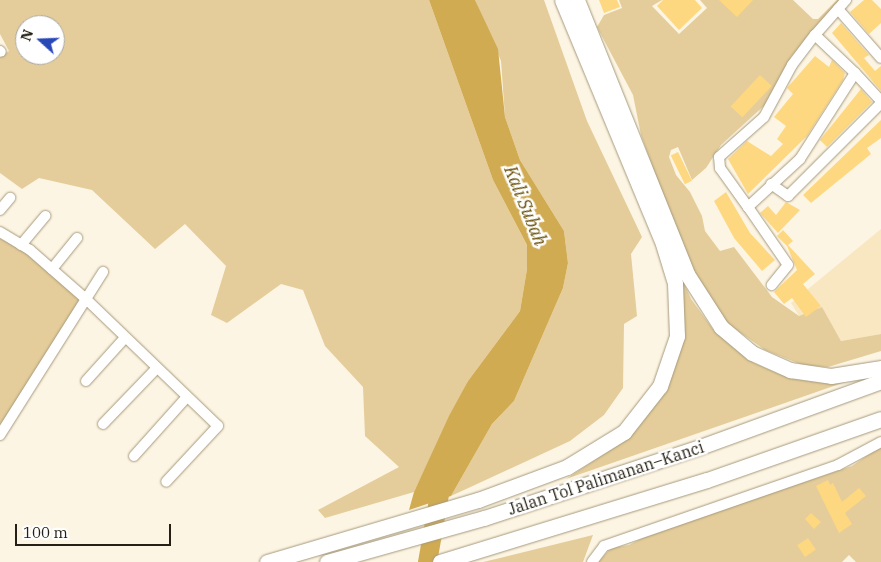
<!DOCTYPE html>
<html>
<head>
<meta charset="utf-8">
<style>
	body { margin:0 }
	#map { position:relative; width:881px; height:562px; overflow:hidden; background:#fdf5e3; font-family:"IBM Plex Serif",serif }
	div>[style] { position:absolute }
	.built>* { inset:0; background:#f8e7c1 }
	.green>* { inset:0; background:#e4cd9a }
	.water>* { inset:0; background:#d0ab52 }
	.river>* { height:19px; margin:-9.5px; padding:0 9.5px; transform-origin:9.5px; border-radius:9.5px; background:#d0ab52 }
	.building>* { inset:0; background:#fed880; transform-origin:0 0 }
	.roads { filter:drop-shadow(0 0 1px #a5997d) drop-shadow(0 0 1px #a5997d) }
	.minor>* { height:10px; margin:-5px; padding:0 5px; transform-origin:5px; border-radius:5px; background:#fff }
	.highway>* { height:15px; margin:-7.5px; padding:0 7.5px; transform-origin:7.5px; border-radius:7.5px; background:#fff }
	span { translate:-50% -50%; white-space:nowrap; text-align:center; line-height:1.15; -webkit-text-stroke:5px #fff; paint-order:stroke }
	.street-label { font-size:16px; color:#252015 }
	.water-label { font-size:18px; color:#664d03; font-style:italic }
	.north { position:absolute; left:15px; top:15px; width:50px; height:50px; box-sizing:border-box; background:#fff; border:1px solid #a8a6a1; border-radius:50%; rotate:290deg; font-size:14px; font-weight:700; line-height:20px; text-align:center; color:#252015 }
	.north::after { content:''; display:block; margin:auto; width:18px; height:22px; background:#2948b8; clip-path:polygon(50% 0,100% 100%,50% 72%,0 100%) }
	.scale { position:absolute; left:15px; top:524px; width:156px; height:22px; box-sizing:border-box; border:2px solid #252015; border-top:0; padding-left:6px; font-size:15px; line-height:18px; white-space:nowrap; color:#252015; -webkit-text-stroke:4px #fff; paint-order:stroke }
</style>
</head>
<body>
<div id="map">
	<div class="built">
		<div style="clip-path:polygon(881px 229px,881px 334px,841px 341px,822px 308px,799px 316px,791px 303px)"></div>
	</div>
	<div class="green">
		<div style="clip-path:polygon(evenodd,0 0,429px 0,493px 180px,527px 245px,527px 269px,520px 311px,468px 381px,414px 492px,325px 518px,318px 510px,399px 467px,365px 436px,363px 387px,325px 346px,303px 290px,281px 284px,227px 323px,211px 315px,226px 266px,185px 224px,155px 249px,92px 190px,39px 178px,22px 189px,0 173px,0 56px,9px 51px,0 34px,0 0,25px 25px,55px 25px,55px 55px,25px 55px,25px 25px)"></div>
		<div style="clip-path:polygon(475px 0,544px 0,587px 121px,642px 237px,631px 254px,637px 316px,624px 324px,623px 388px,604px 415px,570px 441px,451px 496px,492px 424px,514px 401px,563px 288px,568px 263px,564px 231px,520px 160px,505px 117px,501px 61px)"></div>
		<div style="clip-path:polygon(619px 0,662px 0,652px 6px,679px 34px,707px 8px,700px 0,793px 0,813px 19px,818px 19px,837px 0,842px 0,791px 57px,767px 103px,721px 145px,706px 168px,692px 180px,678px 147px,671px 150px,669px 157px,676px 175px,690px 192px,702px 216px,705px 231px,720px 251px,734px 247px,772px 297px,799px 316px,822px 307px,841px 341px,881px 334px,881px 351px,828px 367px,805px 366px,765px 350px,721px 319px,702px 293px,679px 240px,641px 135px,633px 95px,597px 27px,604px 15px,622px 8px)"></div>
		<div style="clip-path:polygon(0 238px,18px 247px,76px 294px,79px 301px,0 427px)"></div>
		<div style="clip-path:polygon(680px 274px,691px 299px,715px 332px,754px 363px,780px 374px,810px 380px,848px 381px,566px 479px,621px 443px,661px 395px)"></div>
		<div style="clip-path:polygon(881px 446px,881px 562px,856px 562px,849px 555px,842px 562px,598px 562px,611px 548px,629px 545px,652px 533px,852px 466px)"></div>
		<div style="clip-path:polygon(593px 535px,583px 562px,483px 562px,500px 558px)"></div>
	</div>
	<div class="water">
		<div style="clip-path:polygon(429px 0,475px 0,498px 49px,505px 117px,520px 160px,564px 231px,568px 263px,563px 288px,514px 401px,492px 424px,451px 496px,409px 510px,414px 492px,449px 416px,468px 381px,520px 311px,527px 269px,527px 245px,493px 180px)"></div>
	</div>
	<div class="river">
		<div style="left:427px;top:562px;width:86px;rotate:-80deg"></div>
	</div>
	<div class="building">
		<div style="clip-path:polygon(599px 0,617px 0,620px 7px,604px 13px)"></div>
		<div style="clip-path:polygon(663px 0,695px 0,702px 8px,679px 30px,657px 6px)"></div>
		<div style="clip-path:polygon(719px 0,753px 0,737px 17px)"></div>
		<div style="clip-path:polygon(864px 0,872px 0,881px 9px,881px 23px,869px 34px,850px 12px)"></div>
		<div style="clip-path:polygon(841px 23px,869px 55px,864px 58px,875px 71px,881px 66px,881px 91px,832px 33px)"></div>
		<div style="clip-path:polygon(815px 56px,829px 67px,832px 60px,845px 73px,843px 80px,807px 136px,748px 194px,728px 159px,747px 141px,771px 156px,783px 144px,777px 139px,786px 126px,774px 117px,793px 94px,787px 88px)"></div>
		<div style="left:760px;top:75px;width:16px;height:43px;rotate:43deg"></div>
		<div style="clip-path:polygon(861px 89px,872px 102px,827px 147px,820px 140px)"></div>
		<div style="clip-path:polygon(881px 120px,881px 138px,867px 148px,871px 154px,811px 203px,803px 195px)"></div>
		<div style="left:678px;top:152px;width:32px;height:8px;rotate:64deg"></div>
		<div style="clip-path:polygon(726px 192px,750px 233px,775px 260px,762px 271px,734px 238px,714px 201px)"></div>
		<div style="clip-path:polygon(786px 202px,800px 210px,778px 233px,760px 213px,768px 206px,776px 215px)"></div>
		<div style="clip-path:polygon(783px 230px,793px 241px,788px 245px,815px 274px,803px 284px,821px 306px,806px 317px,792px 298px,784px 304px,774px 292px,797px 270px,787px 246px,777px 236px)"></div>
		<div style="clip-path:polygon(828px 480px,830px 485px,833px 483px,842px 502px,859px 488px,866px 496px,845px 513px,852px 524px,839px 533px,816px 486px)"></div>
		<div style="clip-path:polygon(811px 513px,821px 522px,814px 529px,805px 519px)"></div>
		<div style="left:808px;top:538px;width:14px;height:13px;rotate:56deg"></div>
	</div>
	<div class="roads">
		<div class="minor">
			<div style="left:838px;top:9px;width:65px;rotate:48.7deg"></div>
			<div style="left:815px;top:35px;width:55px;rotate:43.5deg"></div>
			<div style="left:855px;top:73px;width:102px;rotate:122.6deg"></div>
			<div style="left:800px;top:159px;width:71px;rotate:137.3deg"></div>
			<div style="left:748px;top:207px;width:48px;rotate:-125.7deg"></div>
			<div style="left:720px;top:168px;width:11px;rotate:-95deg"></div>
			<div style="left:719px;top:157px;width:60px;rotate:-41.6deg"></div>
			<div style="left:764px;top:117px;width:59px;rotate:-61.7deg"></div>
			<div style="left:792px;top:65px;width:38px;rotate:-53deg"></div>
			<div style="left:815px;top:35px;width:47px;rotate:-48.5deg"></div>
			<div style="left:0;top:51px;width:1px;rotate:45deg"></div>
			<div style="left:855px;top:73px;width:38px;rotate:47deg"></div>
			<div style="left:771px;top:184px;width:21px;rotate:35deg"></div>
			<div style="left:788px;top:196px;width:132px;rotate:-45deg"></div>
			<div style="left:748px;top:207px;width:70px;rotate:55.4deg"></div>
			<div style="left:788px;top:265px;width:26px;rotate:129deg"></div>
			<div style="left:0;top:210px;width:16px;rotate:-50deg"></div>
			<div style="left:0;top:232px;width:35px;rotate:31deg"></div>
			<div style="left:30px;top:250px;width:74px;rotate:41.2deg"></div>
			<div style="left:86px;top:299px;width:183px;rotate:43.9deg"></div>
			<div style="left:218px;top:426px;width:76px;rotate:132.9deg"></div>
			<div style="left:21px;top:245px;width:38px;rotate:-50deg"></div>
			<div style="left:52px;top:269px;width:40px;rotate:-51deg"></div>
			<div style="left:86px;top:381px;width:57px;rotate:-47.9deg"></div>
			<div style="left:103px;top:424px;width:76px;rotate:-46.1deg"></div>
			<div style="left:0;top:435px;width:193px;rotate:-57.7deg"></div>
			<div style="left:134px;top:456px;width:79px;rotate:-48.1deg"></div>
			<div style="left:592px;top:562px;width:20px;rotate:-53deg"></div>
			<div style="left:604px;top:546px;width:248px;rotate:-19.1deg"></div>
			<div style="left:838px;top:465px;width:49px;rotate:-28.1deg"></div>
		</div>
		<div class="highway">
			<div style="left:577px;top:0;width:295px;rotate:68.1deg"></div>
			<div style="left:687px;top:274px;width:63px;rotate:57.3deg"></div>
			<div style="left:721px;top:327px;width:40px;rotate:40deg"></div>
			<div style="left:752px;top:353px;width:42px;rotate:24.1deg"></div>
			<div style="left:790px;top:370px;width:41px;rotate:8.3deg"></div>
			<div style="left:831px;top:376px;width:51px;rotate:-9.1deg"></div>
			<div style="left:267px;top:562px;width:220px;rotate:-16.4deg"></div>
			<div style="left:478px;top:500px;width:95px;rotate:-20.3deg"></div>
			<div style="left:567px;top:467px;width:67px;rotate:-31.6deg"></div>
			<div style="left:624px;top:432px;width:58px;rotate:-52deg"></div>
			<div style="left:660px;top:386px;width:53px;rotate:-71.2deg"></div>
			<div style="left:677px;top:336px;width:53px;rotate:-92.2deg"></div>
			<div style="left:675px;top:283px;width:39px;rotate:-107deg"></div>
			<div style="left:664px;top:246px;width:266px;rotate:-112.5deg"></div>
			<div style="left:327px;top:562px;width:163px;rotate:-15.7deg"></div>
			<div style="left:484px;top:518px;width:227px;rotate:-18.2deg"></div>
			<div style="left:700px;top:447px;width:193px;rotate:-20deg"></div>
			<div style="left:440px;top:562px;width:279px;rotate:-17.1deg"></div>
			<div style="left:707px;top:480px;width:184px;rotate:-19.3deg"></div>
		</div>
	</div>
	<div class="street-label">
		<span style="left:606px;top:478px;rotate:-18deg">Jalan Tol Palimanan–Kanci</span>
	</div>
	<div class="water-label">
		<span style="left:525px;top:206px;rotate:68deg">Kali Subah</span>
	</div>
	<div class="north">N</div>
	<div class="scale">100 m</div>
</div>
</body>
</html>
